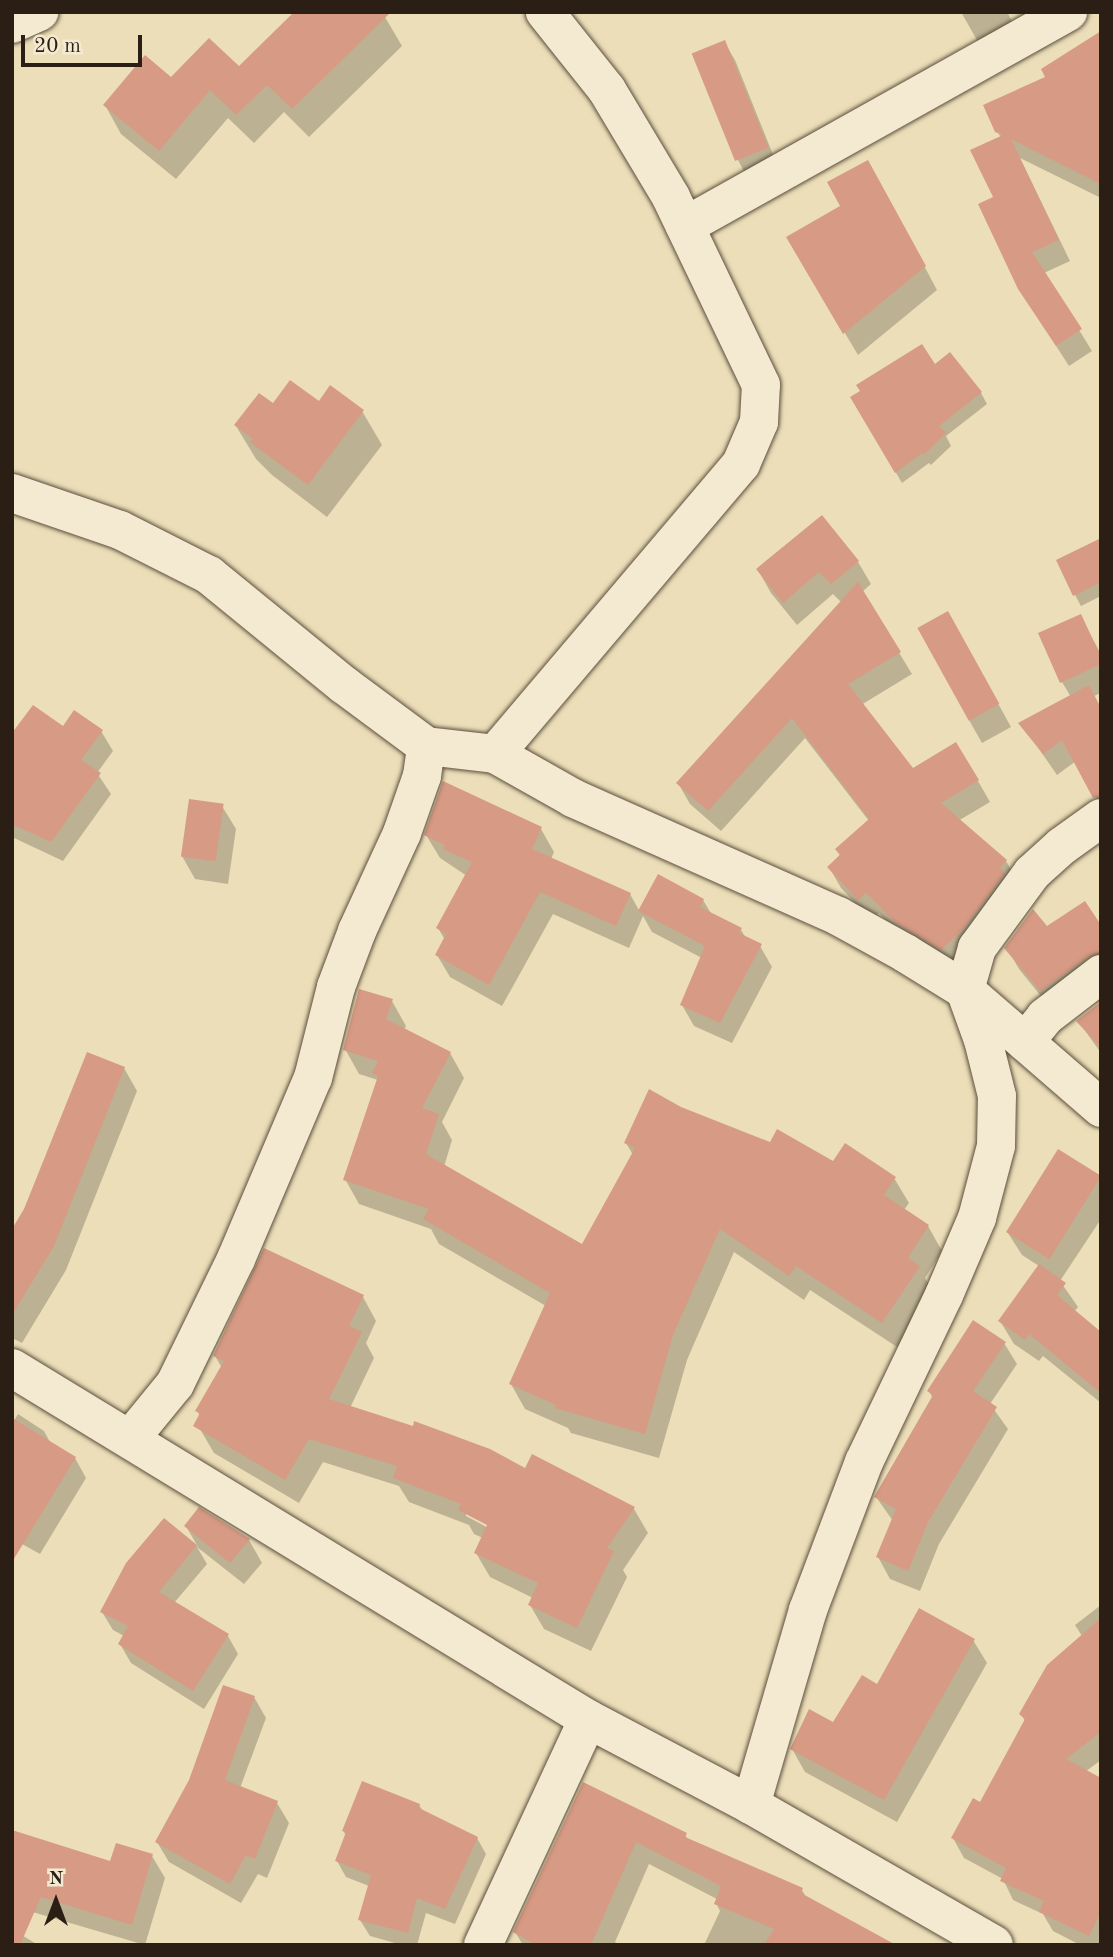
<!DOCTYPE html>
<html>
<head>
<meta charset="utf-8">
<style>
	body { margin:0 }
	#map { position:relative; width:1113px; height:1957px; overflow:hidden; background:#ecdeb8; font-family:"Old Standard TT",serif }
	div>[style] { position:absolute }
	.shadow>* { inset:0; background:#0003 }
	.building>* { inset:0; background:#d79a84; transform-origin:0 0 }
	.roads { filter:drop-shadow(0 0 2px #5b4f3e) drop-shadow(0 0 2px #5b4f3e) }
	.minor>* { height:38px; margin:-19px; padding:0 19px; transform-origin:19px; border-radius:19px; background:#f3ead1 }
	span { translate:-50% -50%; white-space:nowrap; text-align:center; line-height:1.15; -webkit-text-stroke:5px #f3ead1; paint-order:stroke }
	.frame { position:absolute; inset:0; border:14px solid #2b1f15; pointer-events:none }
	.north { position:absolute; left:21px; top:1866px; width:70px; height:70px; -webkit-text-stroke:5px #f3ead1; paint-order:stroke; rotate:0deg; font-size:19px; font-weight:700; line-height:28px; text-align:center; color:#2b1f15 }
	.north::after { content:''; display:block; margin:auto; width:24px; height:32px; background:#2b1f15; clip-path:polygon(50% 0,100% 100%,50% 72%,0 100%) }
	.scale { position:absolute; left:21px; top:35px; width:121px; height:32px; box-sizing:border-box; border:4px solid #2b1f15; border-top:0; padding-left:9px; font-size:21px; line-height:24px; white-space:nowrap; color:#2b1f15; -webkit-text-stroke:5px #f3ead1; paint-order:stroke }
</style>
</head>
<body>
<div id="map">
	<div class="shadow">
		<div style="clip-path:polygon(961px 12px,1007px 12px,1017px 30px,982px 49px)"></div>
		<div style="clip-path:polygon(385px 17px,402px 46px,309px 137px,284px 112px,254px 143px,228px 118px,176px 179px,121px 134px,105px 105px,172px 79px,239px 69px)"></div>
		<div style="clip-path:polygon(1101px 33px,1101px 198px,1020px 158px,1070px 261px,1044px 273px,1092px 351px,1069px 366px,1033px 310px,995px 198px,1001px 138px,997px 131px,1048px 78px)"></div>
		<div style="clip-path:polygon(724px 42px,735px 60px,778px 167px,748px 179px,738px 160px)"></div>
		<div style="clip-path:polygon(881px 185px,937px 290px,858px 355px,788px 238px)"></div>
		<div style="clip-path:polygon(934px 367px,981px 393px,987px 404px,946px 436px,951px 446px,931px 465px,929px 463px,902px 483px,852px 398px)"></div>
		<div style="clip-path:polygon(319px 404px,362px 411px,382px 445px,327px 517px,272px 475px,256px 459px,236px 426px,273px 405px)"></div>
		<div style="clip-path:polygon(1101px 550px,1101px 596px,1081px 606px,1075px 595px)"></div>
		<div style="clip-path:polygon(858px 562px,871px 584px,862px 592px,912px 674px,861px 705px,913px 770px,978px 781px,990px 802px,958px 821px,1006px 861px,1018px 882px,954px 970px,910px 944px,879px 913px,871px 920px,841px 888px,829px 867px,869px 821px,805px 738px,721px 831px,690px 804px,678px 783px,841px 602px,833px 594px,797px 625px,771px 593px,758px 570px)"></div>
		<div style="clip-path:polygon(1080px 616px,1101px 654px,1101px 693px,1087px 699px,1101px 711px,1101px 808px,1076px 761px,1057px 775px,1021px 723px,1071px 697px,1062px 682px)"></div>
		<div style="clip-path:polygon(961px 636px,1011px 727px,982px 743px,969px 720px)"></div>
		<div style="clip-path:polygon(63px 729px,101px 731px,113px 751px,97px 773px,111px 794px,63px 861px,12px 837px,12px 736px)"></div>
		<div style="clip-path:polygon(222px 806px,236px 829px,228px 884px,195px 879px,182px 856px)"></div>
		<div style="clip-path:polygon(541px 829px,554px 852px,551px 859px,630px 894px,640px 912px,703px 900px,712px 915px,741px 930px,746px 938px,760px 946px,772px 967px,732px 1043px,694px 1026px,682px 1005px,702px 958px,652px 932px,643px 916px,629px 948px,553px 914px,502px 1006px,450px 977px,437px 955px,445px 940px,438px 928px,467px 876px,440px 858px,426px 835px)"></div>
		<div style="clip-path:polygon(1047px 928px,1101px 928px,1101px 979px,1053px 1011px,1019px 969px,1007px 948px)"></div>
		<div style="clip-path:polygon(392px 1001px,406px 1026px,404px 1030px,450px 1053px,464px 1078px,442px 1122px,452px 1140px,444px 1167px,583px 1247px,633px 1155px,626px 1143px,680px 1108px,771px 1144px,894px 1178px,909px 1203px,904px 1210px,928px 1226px,942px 1251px,925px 1278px,933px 1292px,897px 1347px,810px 1290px,804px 1300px,734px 1252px,687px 1360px,659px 1458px,571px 1433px,568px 1428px,525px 1409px,511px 1384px,546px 1306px,439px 1244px,431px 1229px,359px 1204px,345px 1179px,378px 1080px,359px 1074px,345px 1049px)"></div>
		<div style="clip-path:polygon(1101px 1002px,1101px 1053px,1078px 1021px)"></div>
		<div style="clip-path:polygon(124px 1068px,137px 1091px,66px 1270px,22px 1343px,12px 1338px,12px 1232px)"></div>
		<div style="clip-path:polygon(1099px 1177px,1101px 1219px,1060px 1281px,1078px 1307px,1074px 1312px,1101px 1334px,1101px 1403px,1043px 1356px,1039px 1361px,1014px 1344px,1000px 1321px,1039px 1266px,1022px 1255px,1008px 1233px)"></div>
		<div style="clip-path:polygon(evenodd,363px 1297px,376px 1321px,366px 1343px,374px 1358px,350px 1408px,525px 1470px,532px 1457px,634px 1509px,648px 1533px,623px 1570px,627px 1577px,591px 1651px,544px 1629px,530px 1605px,533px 1598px,490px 1577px,476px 1553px,483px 1538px,474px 1534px,469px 1525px,409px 1502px,399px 1486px,323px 1462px,299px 1503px,214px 1453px,200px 1429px,201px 1418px,197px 1411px,222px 1368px,215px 1356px,363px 1297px,466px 1512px,495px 1528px,494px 1531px,466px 1516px,466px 1512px)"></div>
		<div style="clip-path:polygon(1004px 1343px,1017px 1364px,990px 1404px,1008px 1429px,939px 1544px,920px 1591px,890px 1579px,878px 1557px,893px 1521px,876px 1497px,933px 1399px,929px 1391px)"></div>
		<div style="clip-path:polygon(18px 1414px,44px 1431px,51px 1444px,75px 1458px,86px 1478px,40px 1554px,22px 1544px,12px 1424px)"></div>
		<div style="clip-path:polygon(164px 1520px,198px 1547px,186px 1526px,249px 1540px,262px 1563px,244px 1584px,197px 1547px,207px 1564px,174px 1603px,228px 1636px,238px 1654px,204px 1709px,131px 1663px,120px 1644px,124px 1636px,113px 1630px,102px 1612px)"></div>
		<div style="clip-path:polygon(1101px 1605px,1101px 1760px,1085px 1772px,1101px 1780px,1101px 1945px,1080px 1945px,1053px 1931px,1043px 1914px,1013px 1900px,1003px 1879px,964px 1858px,953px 1838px,981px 1804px,1025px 1721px,1021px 1714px,1082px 1636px,1075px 1625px)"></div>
		<div style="clip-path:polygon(973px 1640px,987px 1663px,897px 1822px,805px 1772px,792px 1749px,834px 1724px,878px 1686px)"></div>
		<div style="clip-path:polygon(254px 1697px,266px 1718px,240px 1788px,277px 1803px,289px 1823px,267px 1878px,258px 1874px,241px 1903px,169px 1862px,157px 1842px)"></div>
		<div style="clip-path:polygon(584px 1784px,685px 1835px,689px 1841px,802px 1890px,807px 1899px,892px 1945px,704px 1945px,720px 1911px,716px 1903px,717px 1899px,649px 1864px,615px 1942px,619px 1945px,523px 1945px,515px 1932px)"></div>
		<div style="clip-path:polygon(419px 1805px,424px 1813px,477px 1838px,486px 1854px,455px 1924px,426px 1913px,417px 1945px,402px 1945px,370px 1936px,360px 1920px,369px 1886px,346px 1877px,337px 1861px,346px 1836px,343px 1830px)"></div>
		<div style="clip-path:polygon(152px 1856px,165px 1878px,145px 1945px,12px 1906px,111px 1863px)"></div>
		<div style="clip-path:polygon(12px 1929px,38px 1945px,12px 1945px)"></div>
	</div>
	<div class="building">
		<div style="clip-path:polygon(294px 12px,391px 12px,292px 109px,267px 85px,236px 115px,210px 90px,159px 151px,103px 105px,145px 55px,171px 77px,209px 38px,239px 66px)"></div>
		<div style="clip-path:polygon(1101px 31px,1101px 184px,1011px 139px,1059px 240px,1032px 252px,1082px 329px,1056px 346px,1018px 289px,978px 204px,993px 197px,970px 150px,1003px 135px,995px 132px,983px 105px,1045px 77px,1041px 69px)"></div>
		<div style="left:725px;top:40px;width:116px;height:36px;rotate:68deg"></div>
		<div style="clip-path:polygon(868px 160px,926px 266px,843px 334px,786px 237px,840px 206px,827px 182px)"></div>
		<div style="clip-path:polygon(922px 344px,935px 364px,950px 352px,982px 392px,939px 426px,946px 433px,924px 455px,922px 453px,895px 473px,850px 397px,860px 391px,856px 385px)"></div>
		<div style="clip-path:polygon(290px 380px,319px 401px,330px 385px,364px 410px,308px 485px,250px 442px,253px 439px,234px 425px,259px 393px,273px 403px)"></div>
		<div style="clip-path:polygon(822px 515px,859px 561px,831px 584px,819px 572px,783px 603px,756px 569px)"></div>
		<div style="clip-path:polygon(1101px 538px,1101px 582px,1073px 596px,1056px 560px)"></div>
		<div style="clip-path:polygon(858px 582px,901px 652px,848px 684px,913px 768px,956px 742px,979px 780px,941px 803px,1007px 860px,1000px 868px,1005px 873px,965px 927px,941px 950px,896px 923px,866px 893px,858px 900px,827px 867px,840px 855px,835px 849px,869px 819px,792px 718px,708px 811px,676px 783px)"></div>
		<div style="left:948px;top:611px;width:106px;height:35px;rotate:61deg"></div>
		<div style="clip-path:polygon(1081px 614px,1101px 657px,1101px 664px,1060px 683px,1038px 633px)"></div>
		<div style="clip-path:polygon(1089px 685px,1101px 708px,1101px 796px,1093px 798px,1062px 740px,1043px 754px,1018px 723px)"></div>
		<div style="clip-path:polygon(33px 705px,63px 726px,74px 710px,103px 730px,81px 760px,101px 773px,51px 842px,12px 824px,12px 733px)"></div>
		<div style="clip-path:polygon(443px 781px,542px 827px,532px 849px,631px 893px,616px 926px,540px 892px,489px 985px,435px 955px,446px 934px,436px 928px,472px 862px,443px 849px,445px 845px,424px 835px)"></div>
		<div style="left:189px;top:799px;width:35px;height:58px;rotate:8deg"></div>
		<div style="clip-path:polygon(658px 874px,704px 899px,700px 907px,742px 928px,739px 933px,762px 944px,720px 1023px,680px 1005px,705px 946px,638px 911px)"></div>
		<div style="clip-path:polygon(1085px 901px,1101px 925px,1101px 953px,1088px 957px,1040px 991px,1004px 948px,1033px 909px,1047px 926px)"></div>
		<div style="clip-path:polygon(359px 989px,393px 999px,386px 1019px,451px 1052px,422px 1108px,439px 1114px,426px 1154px,582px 1244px,635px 1148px,624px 1143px,649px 1089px,681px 1107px,770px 1142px,777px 1129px,833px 1161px,845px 1143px,896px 1177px,884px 1195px,929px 1225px,908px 1258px,920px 1266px,882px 1323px,796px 1266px,789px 1276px,720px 1229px,673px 1335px,645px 1434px,555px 1408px,556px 1405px,509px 1384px,550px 1293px,423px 1219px,429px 1209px,343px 1180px,378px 1076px,372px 1073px,378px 1061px,343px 1050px)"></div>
		<div style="clip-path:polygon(1101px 1002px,1101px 1048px,1076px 1021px)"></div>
		<div style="clip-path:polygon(87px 1052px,125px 1067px,54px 1246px,12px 1315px,12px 1229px,24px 1209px)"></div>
		<div style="left:1058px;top:1149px;width:51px;height:98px;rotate:32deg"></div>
		<div style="clip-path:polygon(264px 1248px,364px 1295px,349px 1326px,362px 1332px,329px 1399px,413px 1426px,414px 1421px,490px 1449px,525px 1468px,532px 1454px,635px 1507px,607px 1548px,614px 1551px,577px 1628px,528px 1605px,538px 1583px,474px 1553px,487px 1525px,458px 1510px,461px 1504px,393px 1478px,397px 1466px,309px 1439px,285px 1480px,193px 1426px,200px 1413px,195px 1411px,224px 1361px,213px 1356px)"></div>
		<div style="clip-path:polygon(1039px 1264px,1066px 1283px,1057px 1295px,1101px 1332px,1101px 1393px,1029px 1334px,1025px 1340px,998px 1321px)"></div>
		<div style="clip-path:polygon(973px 1320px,1006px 1342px,973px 1391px,997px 1407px,928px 1522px,908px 1571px,876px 1557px,896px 1509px,874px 1497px,933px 1395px,927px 1391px)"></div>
		<div style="clip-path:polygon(12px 1418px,76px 1457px,12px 1562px)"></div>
		<div style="clip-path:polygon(199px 1507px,250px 1539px,230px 1563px,184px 1526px)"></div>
		<div style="clip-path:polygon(164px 1518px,197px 1545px,159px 1592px,229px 1634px,193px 1691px,118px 1644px,128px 1626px,100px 1612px,126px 1563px)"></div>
		<div style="clip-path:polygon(919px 1608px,975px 1639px,884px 1800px,790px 1749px,809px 1709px,833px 1722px,862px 1675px,877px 1684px)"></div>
		<div style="clip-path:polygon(1101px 1618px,1101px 1732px,1066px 1759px,1101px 1778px,1101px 1912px,1089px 1936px,1039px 1912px,1044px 1901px,1000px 1881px,1006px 1868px,951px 1838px,973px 1798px,980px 1802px,1025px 1719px,1019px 1714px,1047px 1665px)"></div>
		<div style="clip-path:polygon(223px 1685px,255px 1696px,225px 1780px,278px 1801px,255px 1859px,246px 1855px,230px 1884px,155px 1842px,189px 1780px)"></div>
		<div style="clip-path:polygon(362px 1781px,420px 1804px,419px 1808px,478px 1837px,445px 1909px,417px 1898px,408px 1933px,358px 1920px,371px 1875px,335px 1861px,346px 1832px,342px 1831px)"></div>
		<div style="clip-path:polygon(583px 1782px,687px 1833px,685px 1837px,803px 1888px,801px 1893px,896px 1945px,764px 1945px,774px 1929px,714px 1904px,721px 1886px,636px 1842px,591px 1945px,536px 1945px,513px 1932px)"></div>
		<div style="clip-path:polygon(12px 1830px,110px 1861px,116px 1843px,153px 1854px,132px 1925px,41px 1897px,20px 1945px,12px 1945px)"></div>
	</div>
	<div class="roads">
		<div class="minor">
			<div style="left:12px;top:24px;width:30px;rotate:-24deg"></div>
			<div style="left:685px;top:226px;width:439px;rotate:-29.2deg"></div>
			<div style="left:12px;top:493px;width:114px;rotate:18.9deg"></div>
			<div style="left:120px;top:530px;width:100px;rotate:26.8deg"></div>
			<div style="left:209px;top:575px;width:174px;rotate:39.2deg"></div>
			<div style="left:344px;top:685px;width:102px;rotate:36.6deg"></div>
			<div style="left:426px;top:746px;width:69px;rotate:6.6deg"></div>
			<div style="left:495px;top:754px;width:90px;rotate:29.4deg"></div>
			<div style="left:573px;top:798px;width:290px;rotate:24deg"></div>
			<div style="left:838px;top:916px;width:77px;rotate:28.9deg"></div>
			<div style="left:905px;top:953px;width:70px;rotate:31.7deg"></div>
			<div style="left:965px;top:990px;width:180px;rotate:40.9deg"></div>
			<div style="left:495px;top:754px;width:380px;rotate:-49.7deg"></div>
			<div style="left:741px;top:464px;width:46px;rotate:-66.8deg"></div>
			<div style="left:759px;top:422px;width:37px;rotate:-87deg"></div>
			<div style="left:761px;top:385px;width:208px;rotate:-115.6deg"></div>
			<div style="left:671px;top:197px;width:125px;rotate:-120.9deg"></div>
			<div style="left:607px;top:90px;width:100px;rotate:-128.5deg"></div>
			<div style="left:1025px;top:1042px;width:32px;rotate:-51deg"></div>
			<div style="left:1045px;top:1017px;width:71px;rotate:-37.5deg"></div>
			<div style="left:12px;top:1368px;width:675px;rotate:31.36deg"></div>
			<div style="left:588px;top:1719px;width:184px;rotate:27.8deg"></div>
			<div style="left:751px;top:1805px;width:280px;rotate:29.9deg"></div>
			<div style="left:130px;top:1439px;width:71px;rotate:-50.7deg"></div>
			<div style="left:175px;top:1384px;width:139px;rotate:-64deg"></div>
			<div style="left:236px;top:1259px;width:197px;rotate:-67deg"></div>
			<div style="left:313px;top:1078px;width:94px;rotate:-75.8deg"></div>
			<div style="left:336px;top:987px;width:60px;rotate:-69.4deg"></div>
			<div style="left:357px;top:931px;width:108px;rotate:-65.3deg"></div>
			<div style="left:402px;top:833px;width:60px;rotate:-70.7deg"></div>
			<div style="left:422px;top:776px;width:30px;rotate:-82deg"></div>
			<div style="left:751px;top:1805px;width:203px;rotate:-73.7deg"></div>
			<div style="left:808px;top:1610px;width:158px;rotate:-69.3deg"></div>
			<div style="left:864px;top:1462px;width:185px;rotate:-64.4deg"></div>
			<div style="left:944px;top:1295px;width:84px;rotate:-66.8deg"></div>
			<div style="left:977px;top:1218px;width:74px;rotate:-75.2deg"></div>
			<div style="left:996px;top:1146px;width:50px;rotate:-88.9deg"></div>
			<div style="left:997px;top:1096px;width:58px;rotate:-104deg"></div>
			<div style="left:983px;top:1040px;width:53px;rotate:-109.8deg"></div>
			<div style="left:965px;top:990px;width:44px;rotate:-74.1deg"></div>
			<div style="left:977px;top:948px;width:93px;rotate:-53.7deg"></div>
			<div style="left:1032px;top:873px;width:40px;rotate:-42deg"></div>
			<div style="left:1062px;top:846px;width:48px;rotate:-35.7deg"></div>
			<div style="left:483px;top:1945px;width:249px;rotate:-65.1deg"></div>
		</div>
	</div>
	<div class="frame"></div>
	<div class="north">N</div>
	<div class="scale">20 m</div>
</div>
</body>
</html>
